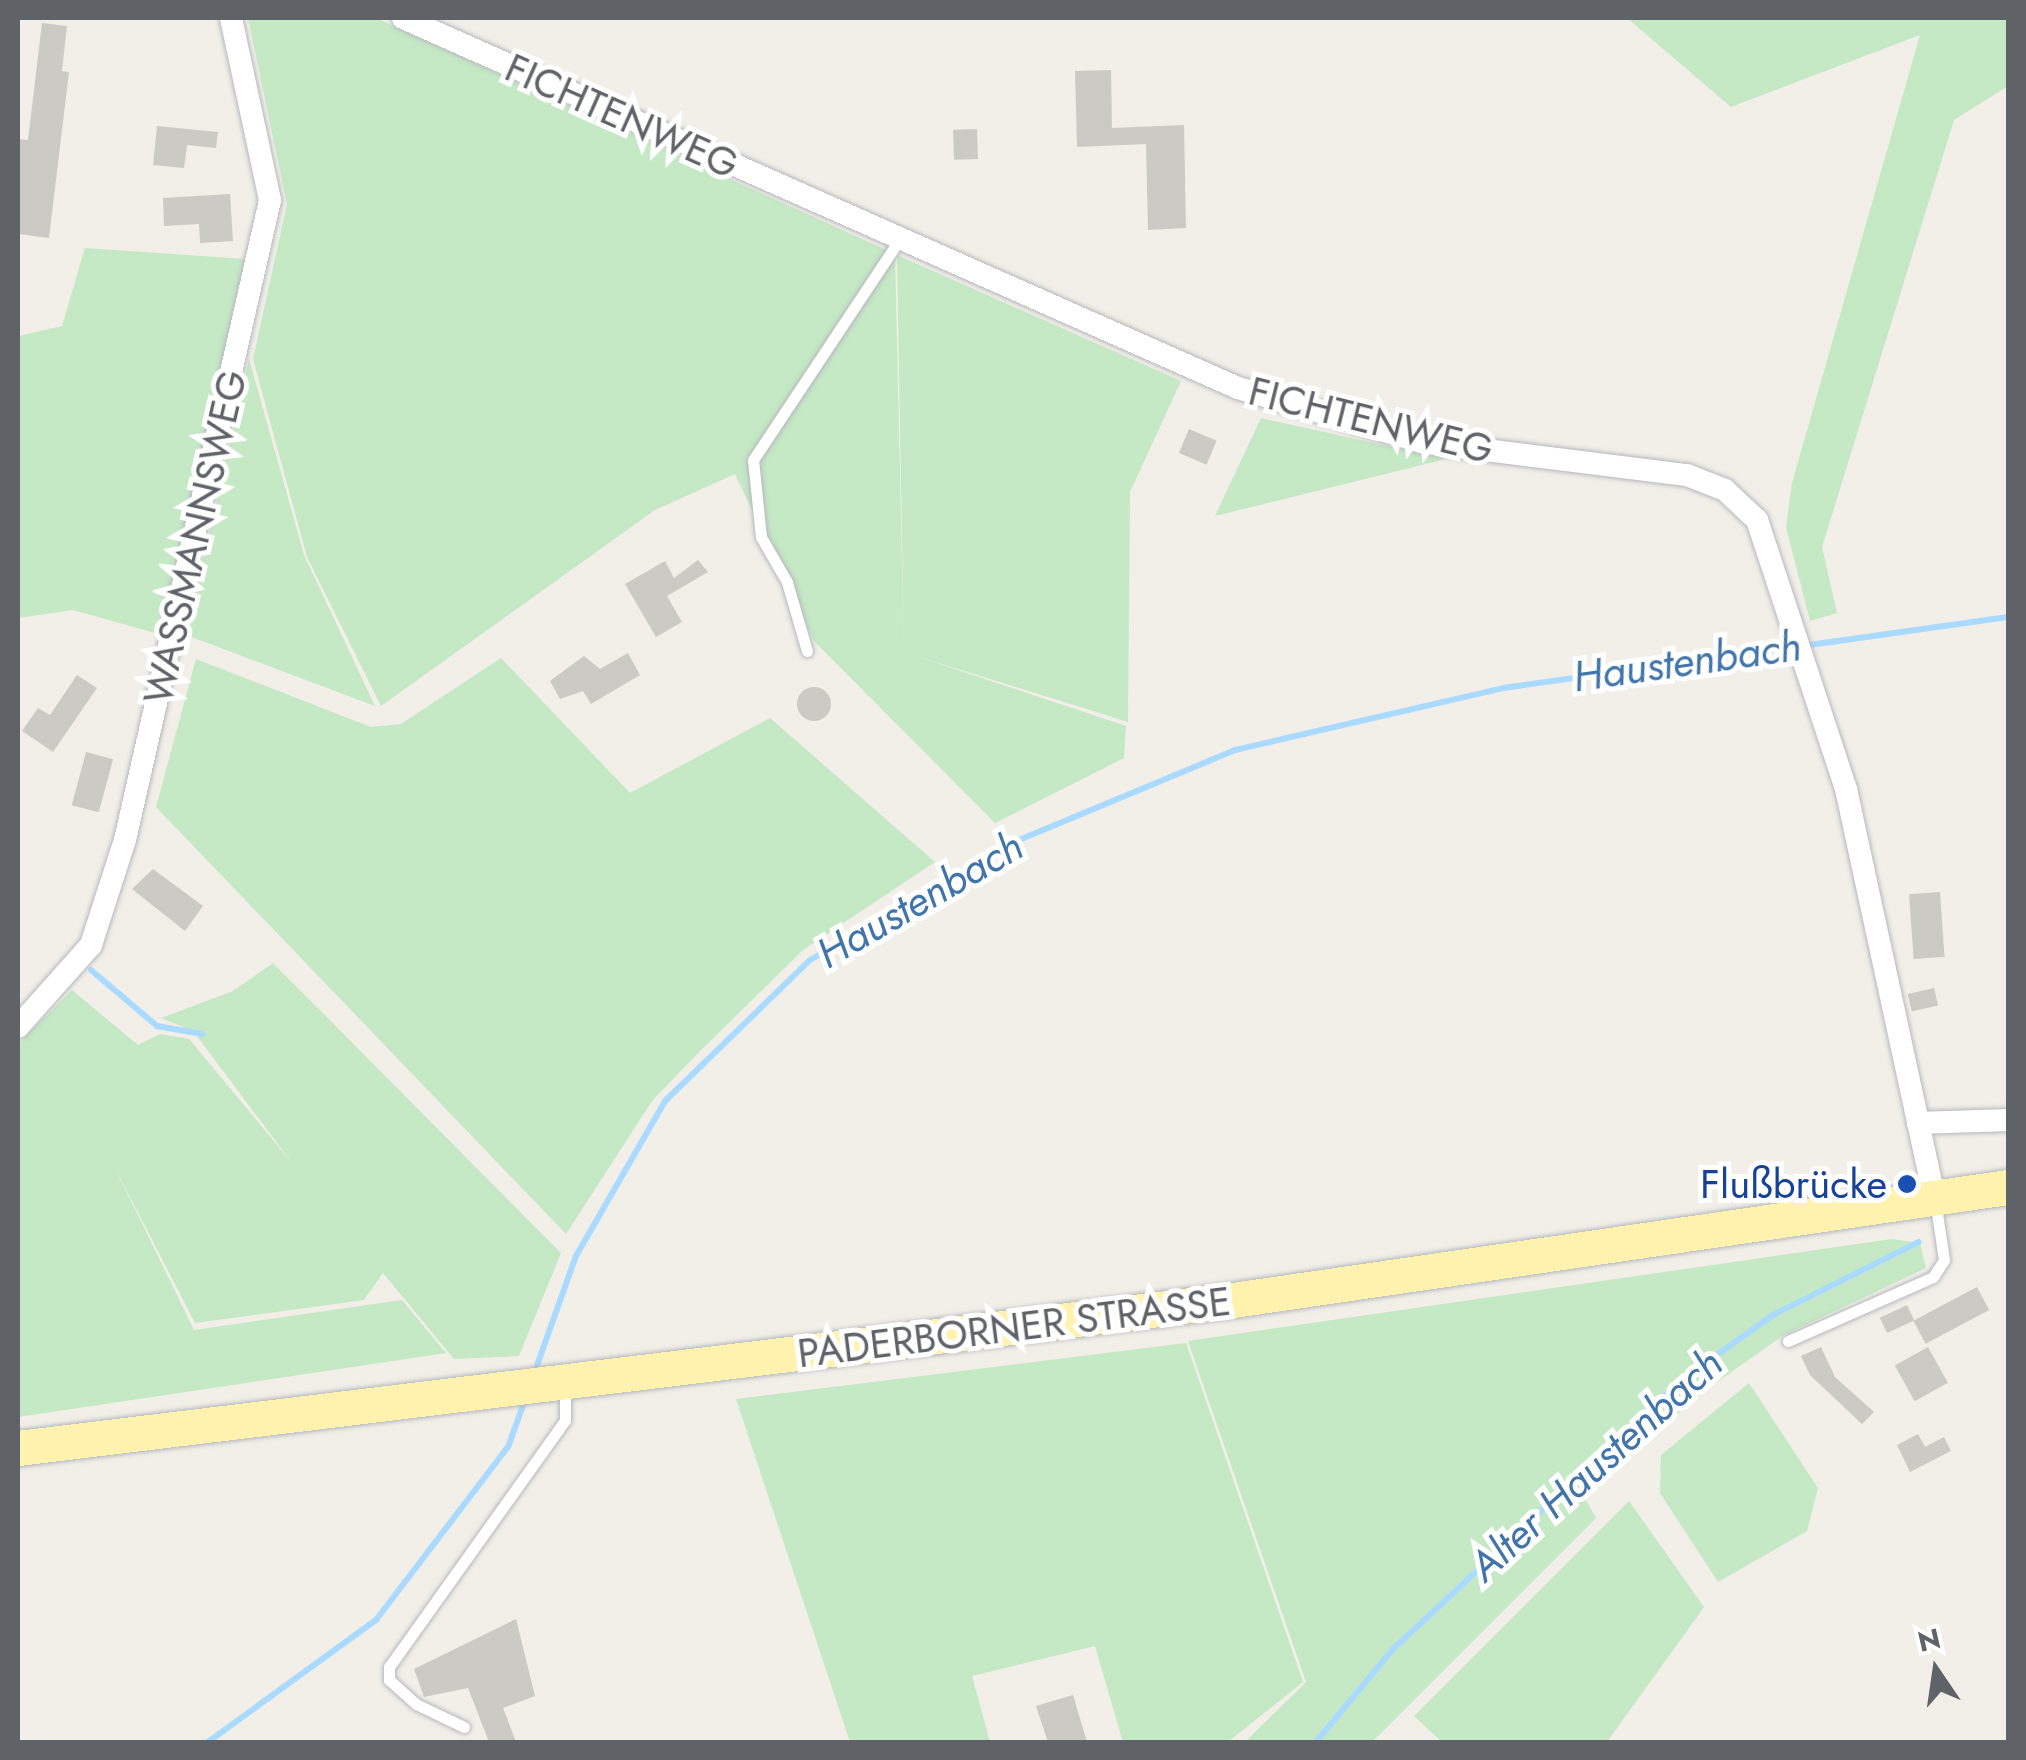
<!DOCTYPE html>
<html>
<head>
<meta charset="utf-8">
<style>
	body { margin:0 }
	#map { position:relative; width:2026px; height:1760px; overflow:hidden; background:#f1efe8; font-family:Jost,sans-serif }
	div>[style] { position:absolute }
	.green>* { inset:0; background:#c5e8c5 }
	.stream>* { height:6px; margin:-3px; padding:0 3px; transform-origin:3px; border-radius:3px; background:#aadaff }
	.building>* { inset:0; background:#cccac5; transform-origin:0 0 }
	.round { border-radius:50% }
	.roads { filter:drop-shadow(0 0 2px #b5b8bc) drop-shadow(0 0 2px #b5b8bc) }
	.service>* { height:11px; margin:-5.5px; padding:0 5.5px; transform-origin:5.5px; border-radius:5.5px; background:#fff }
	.minor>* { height:22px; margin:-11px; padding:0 11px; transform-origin:11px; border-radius:11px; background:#fff }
	.primary>* { height:35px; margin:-17.5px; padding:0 17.5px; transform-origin:17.5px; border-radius:17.5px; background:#fff2af }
	.dots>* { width:28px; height:28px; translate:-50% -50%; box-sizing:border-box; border:5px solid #fff; border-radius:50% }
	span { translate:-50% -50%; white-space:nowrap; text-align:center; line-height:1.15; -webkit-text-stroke:10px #fff; paint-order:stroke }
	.street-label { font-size:40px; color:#5f6368 }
	.transit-label { font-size:40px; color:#164399 }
	.right { translate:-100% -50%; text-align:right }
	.water-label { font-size:42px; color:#4174aa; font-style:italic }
	.frame { position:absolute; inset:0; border:20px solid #5f6368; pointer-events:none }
	.north { position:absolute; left:1886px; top:1620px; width:100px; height:100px; -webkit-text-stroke:8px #fff; paint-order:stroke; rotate:347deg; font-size:28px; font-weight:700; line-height:40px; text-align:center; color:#5f6368 }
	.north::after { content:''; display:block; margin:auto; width:35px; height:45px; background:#5f6368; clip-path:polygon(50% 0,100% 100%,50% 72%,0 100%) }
</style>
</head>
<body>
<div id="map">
	<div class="green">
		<div style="clip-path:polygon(248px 18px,376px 18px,895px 254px,904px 653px,897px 255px,1181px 381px,1130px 492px,1128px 722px,913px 655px,1126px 726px,1124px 758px,995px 823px,814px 641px,735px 474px,655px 510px,381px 706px,307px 557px,253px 359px,287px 204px)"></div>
		<div style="clip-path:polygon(1627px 18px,2008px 18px,2008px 86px,1954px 120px,1822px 547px,1837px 613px,1810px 621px,1786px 527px,1792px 483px,1920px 35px,1731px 107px)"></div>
		<div style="clip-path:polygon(85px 248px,245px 259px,162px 635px,73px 610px,18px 618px,18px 336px,62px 326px)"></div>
		<div style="clip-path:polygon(249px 359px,304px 555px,375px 706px,186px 635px)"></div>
		<div style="clip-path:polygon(1261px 418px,1446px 459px,1215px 516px)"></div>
		<div style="clip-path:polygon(501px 658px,630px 793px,770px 718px,935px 862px,803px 950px,699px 1052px,652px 1101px,566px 1234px,156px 807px,196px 659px,371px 727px,401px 724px)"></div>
		<div style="clip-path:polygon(273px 963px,561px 1253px,519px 1356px,454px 1359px,383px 1273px,364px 1300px,195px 1323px,113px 1164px,194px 1330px,402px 1300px,446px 1353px,18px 1417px,18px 1044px,72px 990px,138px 1045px,160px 1034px,189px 1039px,293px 1164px,193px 1031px,161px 1018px,233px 991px)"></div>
		<div style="clip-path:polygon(1892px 1239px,1920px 1243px,1926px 1268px,1784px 1335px,1700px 1394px,1584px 1497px,1596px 1518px,1372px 1742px,1245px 1742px,1306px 1682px,1188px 1341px)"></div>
		<div style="clip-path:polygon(1186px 1343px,1303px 1682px,1228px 1742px,1123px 1742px,1095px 1646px,972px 1676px,990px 1742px,850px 1742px,736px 1399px)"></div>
		<div style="clip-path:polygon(1749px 1383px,1818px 1488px,1807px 1531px,1718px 1582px,1660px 1493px,1661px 1455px)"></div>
		<div style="clip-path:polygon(1629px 1501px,1704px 1607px,1607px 1742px,1442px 1742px,1414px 1716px)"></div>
	</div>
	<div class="stream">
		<div style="left:91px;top:970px;width:87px;rotate:40.3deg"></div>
		<div style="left:157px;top:1026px;width:46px;rotate:10.1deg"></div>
		<div style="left:535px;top:1371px;width:122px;rotate:-70.4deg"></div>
		<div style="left:576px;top:1256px;width:179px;rotate:-60.1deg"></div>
		<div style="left:665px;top:1101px;width:202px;rotate:-44.2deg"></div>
		<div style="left:810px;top:960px;width:228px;rotate:-30.3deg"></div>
		<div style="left:1007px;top:845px;width:247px;rotate:-22.6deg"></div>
		<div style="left:1235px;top:750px;width:275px;rotate:-13deg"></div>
		<div style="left:1503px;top:688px;width:510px;rotate:-8deg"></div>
		<div style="left:208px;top:1742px;width:208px;rotate:-36deg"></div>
		<div style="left:376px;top:1620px;width:218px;rotate:-52.7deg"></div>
		<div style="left:508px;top:1447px;width:53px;rotate:-70.2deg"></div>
		<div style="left:1316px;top:1742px;width:119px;rotate:-50.4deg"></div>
		<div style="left:1392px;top:1650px;width:393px;rotate:-43deg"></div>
		<div style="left:1679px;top:1382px;width:115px;rotate:-35.5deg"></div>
		<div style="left:1773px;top:1315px;width:163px;rotate:-26.6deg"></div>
	</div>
	<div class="building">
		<div style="clip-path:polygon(42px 23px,67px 26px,62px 71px,69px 72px,49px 238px,18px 234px,18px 139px,28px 140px)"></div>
		<div style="clip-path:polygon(1111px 70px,1112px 128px,1184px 125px,1186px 228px,1148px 230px,1146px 144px,1077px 147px,1075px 71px)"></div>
		<div style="clip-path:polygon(157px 126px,218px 132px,216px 148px,187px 145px,184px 168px,153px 165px)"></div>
		<div style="left:977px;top:129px;width:30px;height:24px;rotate:88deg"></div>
		<div style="clip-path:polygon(230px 194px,233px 241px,200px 243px,199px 224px,164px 226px,163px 198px)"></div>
		<div style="left:1189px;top:429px;width:30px;height:26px;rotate:23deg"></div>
		<div style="clip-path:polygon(698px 560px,708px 572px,667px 596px,682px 622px,656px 637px,625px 584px,665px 561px,674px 578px)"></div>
		<div style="clip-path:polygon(628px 653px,640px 675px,591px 704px,583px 691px,560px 699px,550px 681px,584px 656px,600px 669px)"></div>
		<div style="clip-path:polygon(77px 675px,97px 688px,53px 752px,22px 731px,38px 708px,50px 715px)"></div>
		<div class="round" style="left:797px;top:687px;width:34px;height:34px"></div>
		<div style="left:86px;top:752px;width:28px;height:55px;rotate:15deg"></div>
		<div style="clip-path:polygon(153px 869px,203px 906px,185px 931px,132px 889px)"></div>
		<div style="left:1940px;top:892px;width:65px;height:31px;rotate:86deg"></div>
		<div style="left:1934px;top:988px;width:18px;height:27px;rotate:77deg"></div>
		<div style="left:1977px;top:1287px;width:26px;height:72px;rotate:62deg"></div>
		<div style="left:1907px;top:1305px;width:17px;height:30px;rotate:65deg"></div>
		<div style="clip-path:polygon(1821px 1347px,1835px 1377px,1874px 1412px,1862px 1424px,1810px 1375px,1801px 1356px)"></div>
		<div style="left:1928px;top:1347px;width:41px;height:38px;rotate:61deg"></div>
		<div style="clip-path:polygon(1918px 1434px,1925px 1447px,1944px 1437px,1951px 1451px,1910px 1472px,1897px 1445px)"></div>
		<div style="clip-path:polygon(516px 1619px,535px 1696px,503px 1708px,516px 1742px,489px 1742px,468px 1688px,424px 1697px,414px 1669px)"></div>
		<div style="clip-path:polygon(1073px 1695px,1087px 1742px,1048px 1742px,1036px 1706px)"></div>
	</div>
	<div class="roads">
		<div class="service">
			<div style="left:807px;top:651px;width:72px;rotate:-106.2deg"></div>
			<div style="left:787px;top:582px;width:52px;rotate:-120deg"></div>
			<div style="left:761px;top:537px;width:77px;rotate:-95.9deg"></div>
			<div style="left:753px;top:460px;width:264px;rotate:-56.4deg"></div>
			<div style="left:1788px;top:1341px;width:158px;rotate:-23.8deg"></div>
			<div style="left:1933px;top:1277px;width:20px;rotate:-57deg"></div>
			<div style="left:1944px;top:1260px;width:61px;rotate:-98.5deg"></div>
			<div style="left:464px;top:1727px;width:53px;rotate:-154.4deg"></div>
			<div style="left:416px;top:1704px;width:36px;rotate:-138deg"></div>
			<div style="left:389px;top:1680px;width:13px;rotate:-90deg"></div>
			<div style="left:389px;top:1667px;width:303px;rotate:-54.5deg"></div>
			<div style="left:565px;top:1420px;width:35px;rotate:-90deg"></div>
		</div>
		<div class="minor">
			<div style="left:403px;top:18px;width:913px;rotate:23.9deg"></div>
			<div style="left:1238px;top:388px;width:191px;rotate:16.4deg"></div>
			<div style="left:1421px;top:442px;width:268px;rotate:7.1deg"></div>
			<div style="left:1687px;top:475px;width:41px;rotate:21.5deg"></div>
			<div style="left:1725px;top:490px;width:44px;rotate:43.2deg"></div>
			<div style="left:1757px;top:520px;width:283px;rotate:71.7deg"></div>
			<div style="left:1846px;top:789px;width:420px;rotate:77.8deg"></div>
			<div style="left:18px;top:1027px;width:110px;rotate:-48.3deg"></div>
			<div style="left:91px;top:945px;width:110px;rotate:-72.1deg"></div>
			<div style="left:125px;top:840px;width:656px;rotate:-77.23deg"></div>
			<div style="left:270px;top:200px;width:186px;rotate:-102.1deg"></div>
			<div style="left:1918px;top:1123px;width:90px;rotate:-1.9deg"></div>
		</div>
		<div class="primary">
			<div style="left:18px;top:1448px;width:1224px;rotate:-6.95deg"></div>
			<div style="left:1233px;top:1300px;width:783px;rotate:-8.3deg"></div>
		</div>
	</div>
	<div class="dots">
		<div style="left:1907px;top:1184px;background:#1a4fb4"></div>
	</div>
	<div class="street-label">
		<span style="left:622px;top:116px;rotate:24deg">FICHTENWEG</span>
		<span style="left:1371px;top:420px;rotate:14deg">FICHTENWEG</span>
		<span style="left:195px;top:537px;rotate:-77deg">WASSMANNSWEG</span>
		<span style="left:1014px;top:1327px;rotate:-7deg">PADERBORNER STRASSE</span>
	</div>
	<div class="transit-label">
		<span class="right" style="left:1887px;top:1184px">Flußbrücke</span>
	</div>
	<div class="water-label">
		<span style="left:1687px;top:662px;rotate:-8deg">Haustenbach</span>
		<span style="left:920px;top:900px;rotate:-30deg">Haustenbach</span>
		<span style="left:1596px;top:1465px;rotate:-42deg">Alter Haustenbach</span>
	</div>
	<div class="frame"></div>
	<div class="north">N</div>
</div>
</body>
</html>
